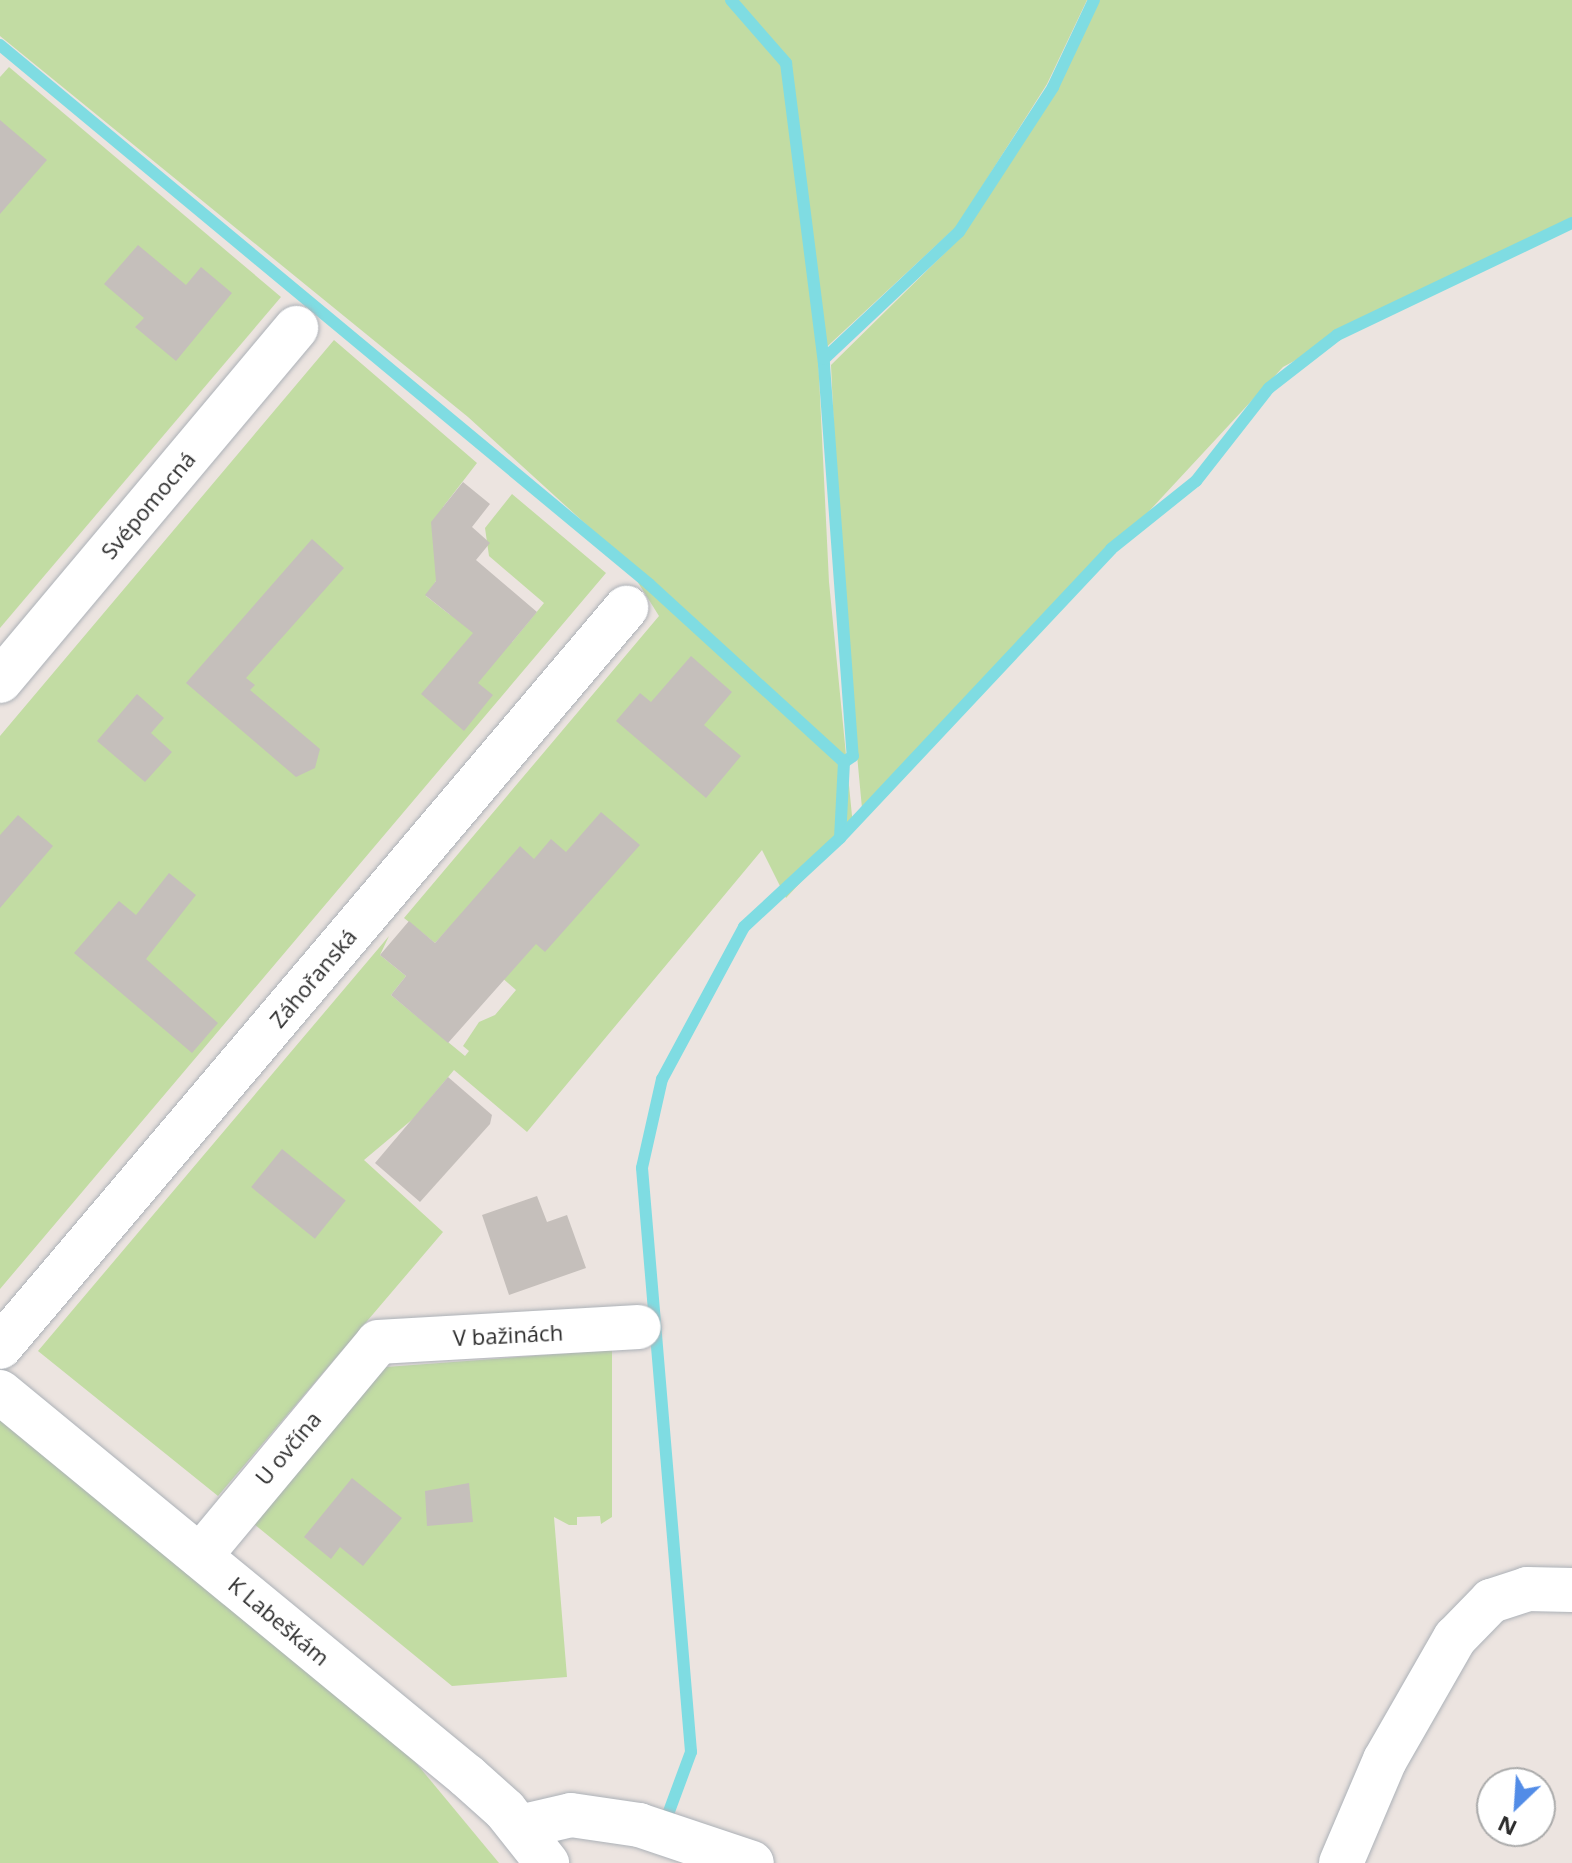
<!DOCTYPE html>
<html>
<head>
<meta charset="utf-8">
<style>
	body { margin:0 }
	#map { position:relative; width:1572px; height:1863px; overflow:hidden; background:#ece4e0; font-family:"Open Sans",sans-serif }
	div>[style] { position:absolute }
	.green>* { inset:0; background:#c2dca3 }
	.stream>* { height:12px; margin:-6px; padding:0 6px; transform-origin:6px; border-radius:6px; background:#7fdce2 }
	.building>* { inset:0; background:#c5bfbb; transform-origin:0 0 }
	.roads { filter:drop-shadow(0 0 2px #acb1b7) drop-shadow(0 0 2px #acb1b7) }
	.minor>* { height:44px; margin:-22px; padding:0 22px; transform-origin:22px; border-radius:22px; background:#fff }
	span { translate:-50% -50%; white-space:nowrap; text-align:center; line-height:1.15; -webkit-text-stroke:6px #fff; paint-order:stroke }
	.street-label { font-size:22px; color:#2c2c2c }
	.north { position:absolute; left:1476px; top:1767px; width:80px; height:80px; box-sizing:border-box; background:#fff; border:2px solid #ababab; border-radius:50%; rotate:205deg; font-size:22px; font-weight:700; line-height:32px; text-align:center; color:#2c2c2c }
	.north::after { content:''; display:block; margin:auto; width:28px; height:36px; background:#528ce7; clip-path:polygon(50% 0,100% 100%,50% 72%,0 100%) }
</style>
</head>
<body>
<div id="map">
	<div class="green">
		<div style="clip-path:polygon(0 0,1087px 0,1047px 84px,957px 226px,818px 355px,829px 582px,853px 826px,786px 898px,762px 850px,527px 1132px,454px 1070px,414px 1118px,364px 1160px,443px 1232px,218px 1496px,38px 1351px,389px 936px,380px 955px,406px 976px,391px 995px,465px 1056px,469px 1051px,463px 1046px,479px 1022px,495px 1015px,516px 990px,447px 930px,435px 943px,404px 918px,659px 616px,622px 557px,468px 417px,0 36px)"></div>
		<div style="clip-path:polygon(1099px 0,1572px 0,1572px 228px,1403px 302px,1283px 367px,863px 819px,841px 584px,831px 365px,962px 236px,1058px 87px)"></div>
		<div style="clip-path:polygon(9px 67px,281px 297px,0 628px,0 77px)"></div>
		<div style="clip-path:polygon(334px 340px,477px 463px,443px 507px,436px 581px,426px 596px,449px 614px,512px 642px,544px 603px,489px 556px,485px 528px,512px 494px,606px 573px,0 1289px,0 736px)"></div>
		<div style="clip-path:polygon(612px 1350px,612px 1517px,601px 1524px,600px 1516px,577px 1517px,577px 1525px,569px 1525px,554px 1517px,567px 1677px,452px 1686px,254px 1524px,386px 1367px)"></div>
		<div style="clip-path:polygon(0 1419px,402px 1746px,499px 1863px,0 1863px)"></div>
	</div>
	<div class="stream">
		<div style="left:731px;top:0;width:84px;rotate:48.9deg"></div>
		<div style="left:786px;top:63px;width:304px;rotate:82.8deg"></div>
		<div style="left:824px;top:365px;width:392px;rotate:85.8deg"></div>
		<div style="left:853px;top:756px;width:11px;rotate:146deg"></div>
		<div style="left:0;top:45px;width:844px;rotate:39.71deg"></div>
		<div style="left:649px;top:584px;width:264px;rotate:42.4deg"></div>
		<div style="left:844px;top:762px;width:76px;rotate:93deg"></div>
		<div style="left:840px;top:838px;width:131px;rotate:137.2deg"></div>
		<div style="left:744px;top:927px;width:173px;rotate:118.3deg"></div>
		<div style="left:662px;top:1079px;width:91px;rotate:102.7deg"></div>
		<div style="left:642px;top:1168px;width:586px;rotate:85.2deg"></div>
		<div style="left:691px;top:1752px;width:69px;rotate:110.3deg"></div>
		<div style="left:824px;top:359px;width:185px;rotate:-43.3deg"></div>
		<div style="left:959px;top:232px;width:173px;rotate:-57deg"></div>
		<div style="left:1053px;top:87px;width:96px;rotate:-64.8deg"></div>
		<div style="left:840px;top:838px;width:396px;rotate:-46.8deg"></div>
		<div style="left:1111px;top:549px;width:109px;rotate:-38.7deg"></div>
		<div style="left:1196px;top:481px;width:118px;rotate:-51.9deg"></div>
		<div style="left:1269px;top:388px;width:86px;rotate:-37.9deg"></div>
		<div style="left:1337px;top:335px;width:260px;rotate:-25.5deg"></div>
	</div>
	<div class="building">
		<div style="clip-path:polygon(0 120px,47px 160px,0 214px)"></div>
		<div style="clip-path:polygon(138px 245px,186px 285px,201px 267px,232px 293px,176px 361px,135px 327px,144px 318px,104px 284px)"></div>
		<div style="clip-path:polygon(463px 482px,490px 504px,472px 527px,490px 543px,476px 560px,537px 612px,478px 683px,493px 695px,464px 731px,421px 694px,473px 633px,425px 595px,436px 581px,431px 522px)"></div>
		<div style="clip-path:polygon(312px 539px,344px 568px,246px 678px,255px 685px,250px 690px,320px 749px,315px 768px,296px 777px,186px 683px)"></div>
		<div style="clip-path:polygon(691px 656px,732px 692px,704px 725px,741px 756px,706px 798px,616px 721px,640px 693px,651px 702px)"></div>
		<div style="clip-path:polygon(137px 694px,164px 718px,151px 733px,172px 752px,145px 782px,97px 741px)"></div>
		<div style="clip-path:polygon(601px 812px,640px 845px,545px 952px,536px 944px,448px 1043px,391px 995px,406px 976px,380px 955px,409px 921px,435px 943px,520px 846px,534px 859px,551px 839px,566px 852px)"></div>
		<div style="clip-path:polygon(18px 815px,53px 846px,0 908px,0 835px)"></div>
		<div style="clip-path:polygon(169px 873px,196px 895px,146px 959px,218px 1023px,192px 1053px,74px 953px,119px 901px,136px 915px)"></div>
		<div style="clip-path:polygon(448px 1077px,492px 1115px,490px 1124px,420px 1202px,375px 1163px)"></div>
		<div style="left:282px;top:1149px;width:82px;height:49px;rotate:39deg"></div>
		<div style="clip-path:polygon(537px 1196px,547px 1222px,567px 1215px,586px 1268px,509px 1295px,482px 1215px)"></div>
		<div style="clip-path:polygon(352px 1478px,402px 1518px,363px 1566px,340px 1547px,331px 1559px,304px 1537px)"></div>
		<div style="clip-path:polygon(469px 1483px,473px 1522px,427px 1526px,425px 1491px)"></div>
	</div>
	<div class="roads">
		<div class="minor">
			<div style="left:0;top:681px;width:461px;rotate:-50deg"></div>
			<div style="left:0;top:1347px;width:969px;rotate:-49.73deg"></div>
			<div style="left:0;top:1392px;width:605px;rotate:39.43deg"></div>
			<div style="left:467px;top:1776px;width:51px;rotate:41.8deg"></div>
			<div style="left:505px;top:1810px;width:68px;rotate:51.6deg"></div>
			<div style="left:200px;top:1556px;width:278px;rotate:-50.2deg"></div>
			<div style="left:378px;top:1342px;width:261px;rotate:-3.3deg"></div>
			<div style="left:520px;top:1827px;width:52px;rotate:-13.2deg"></div>
			<div style="left:571px;top:1815px;width:69px;rotate:8.4deg"></div>
			<div style="left:639px;top:1825px;width:119px;rotate:18.6deg"></div>
			<div style="left:1341px;top:1863px;width:112px;rotate:-66.9deg"></div>
			<div style="left:1385px;top:1760px;width:141px;rotate:-60.2deg"></div>
			<div style="left:1455px;top:1638px;width:52px;rotate:-45.8deg"></div>
			<div style="left:1491px;top:1601px;width:38px;rotate:-18deg"></div>
			<div style="left:1527px;top:1589px;width:45px;rotate:1.3deg"></div>
		</div>
	</div>
	<div class="street-label">
		<span style="left:148px;top:505px;rotate:-50deg">Svépomocná</span>
		<span style="left:313px;top:978px;rotate:-50deg">Záhořanská</span>
		<span style="left:508px;top:1335px;rotate:-3deg">V bažinách</span>
		<span style="left:288px;top:1448px;rotate:-50deg">U ovčína</span>
		<span style="left:279px;top:1621px;rotate:40deg">K Labeškám</span>
	</div>
	<div class="north">N</div>
</div>
</body>
</html>
